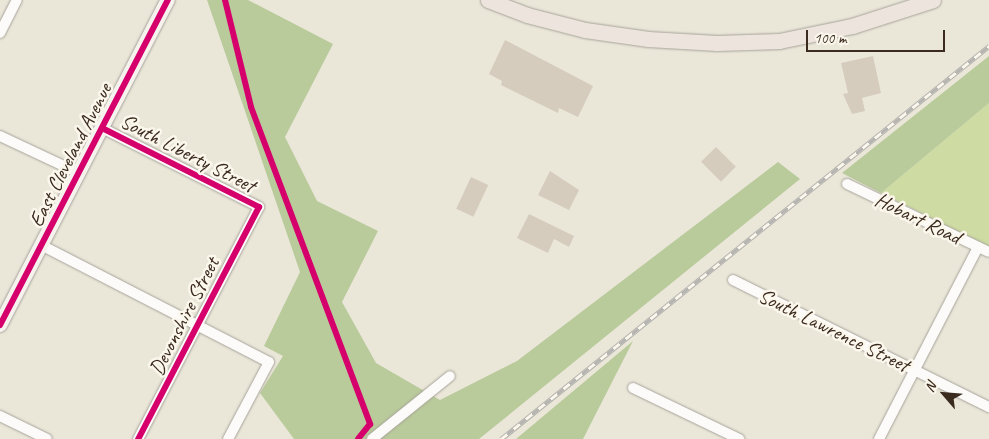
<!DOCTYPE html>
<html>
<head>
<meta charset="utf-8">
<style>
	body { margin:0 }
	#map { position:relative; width:989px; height:439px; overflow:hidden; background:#eae7d9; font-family:Caveat,sans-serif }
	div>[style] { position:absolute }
	.green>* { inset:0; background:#cedba3 }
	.forest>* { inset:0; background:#b9ca9b }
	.building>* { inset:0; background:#d5ccbe; transform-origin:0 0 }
	.roads { filter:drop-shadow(0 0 1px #a7a39a) drop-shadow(0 0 1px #a7a39a) }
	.street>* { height:10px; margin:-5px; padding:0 5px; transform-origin:5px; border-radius:5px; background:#fcfbf9 }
	.secondary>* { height:14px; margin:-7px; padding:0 7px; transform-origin:7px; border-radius:7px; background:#f6f3ee }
	.primary>* { height:15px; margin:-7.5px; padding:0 7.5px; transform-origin:7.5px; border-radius:7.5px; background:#ede5dd }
	.rail>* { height:4.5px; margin-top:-2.25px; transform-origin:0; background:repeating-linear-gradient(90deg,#fbf7ec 0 8px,#b6b4b0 0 16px); box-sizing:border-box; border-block:1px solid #b6b4b0 }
	.cycleway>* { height:6px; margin:-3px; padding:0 3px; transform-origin:3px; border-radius:3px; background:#d6006c }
	span { translate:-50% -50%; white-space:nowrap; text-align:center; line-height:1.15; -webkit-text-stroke:5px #fbf7ec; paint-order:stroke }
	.street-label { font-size:21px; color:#3b2a1e }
	.north { position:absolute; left:919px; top:369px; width:50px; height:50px; -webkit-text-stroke:4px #fbf7ec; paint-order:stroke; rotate:297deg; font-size:14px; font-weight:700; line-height:20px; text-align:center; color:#3b2a1e }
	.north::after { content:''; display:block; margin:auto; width:18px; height:22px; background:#3b2a1e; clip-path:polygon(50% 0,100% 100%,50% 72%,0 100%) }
	.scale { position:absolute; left:806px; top:30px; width:139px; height:22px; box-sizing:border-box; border:2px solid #3b2a1e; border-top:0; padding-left:6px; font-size:15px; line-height:18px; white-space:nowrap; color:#3b2a1e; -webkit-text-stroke:4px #fbf7ec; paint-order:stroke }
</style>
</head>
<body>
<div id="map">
	<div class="green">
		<div style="clip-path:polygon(989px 103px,989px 247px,881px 193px)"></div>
	</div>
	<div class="forest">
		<div style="clip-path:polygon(207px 0,248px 0,333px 44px,285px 137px,317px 201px,378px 231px,342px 302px,376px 363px,440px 400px,517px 361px,778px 162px,800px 179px,479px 439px,294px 439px,260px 393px,283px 356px,264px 346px,300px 272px)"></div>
		<div style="clip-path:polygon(989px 56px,989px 103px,881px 193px,842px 173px)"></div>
		<div style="clip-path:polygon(633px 341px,583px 439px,516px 439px)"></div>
	</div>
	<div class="building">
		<div style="clip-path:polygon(505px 40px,593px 86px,578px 117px,559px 108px,558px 113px,501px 85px,502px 81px,489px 74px)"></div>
		<div style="clip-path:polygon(873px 56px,881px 93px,862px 98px,865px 111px,852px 114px,843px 94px,848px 93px,841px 63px)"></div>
		<div style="left:716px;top:147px;width:28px;height:21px;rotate:45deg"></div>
		<div style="clip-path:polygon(550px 171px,579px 190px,569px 210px,538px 195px)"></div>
		<div style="left:471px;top:177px;width:19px;height:35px;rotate:25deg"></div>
		<div style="clip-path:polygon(529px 214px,574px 236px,569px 247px,554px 239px,548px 253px,517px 238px)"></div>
	</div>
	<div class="roads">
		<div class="street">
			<div style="left:0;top:33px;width:37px;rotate:-63deg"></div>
			<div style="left:102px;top:128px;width:176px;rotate:26.7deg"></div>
			<div style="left:259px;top:207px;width:262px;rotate:117.5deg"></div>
			<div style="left:0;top:136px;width:87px;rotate:25.1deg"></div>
			<div style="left:847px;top:184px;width:157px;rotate:25.6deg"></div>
			<div style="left:41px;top:245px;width:256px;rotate:27.2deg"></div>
			<div style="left:269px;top:362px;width:87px;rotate:118deg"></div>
			<div style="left:733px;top:280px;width:286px;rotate:26.4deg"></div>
			<div style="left:633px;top:388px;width:118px;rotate:25.7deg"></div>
			<div style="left:0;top:416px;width:52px;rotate:26.1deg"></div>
			<div style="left:372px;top:439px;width:100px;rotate:-38.9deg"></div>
			<div style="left:879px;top:439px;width:216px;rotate:-62.7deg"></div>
		</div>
		<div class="secondary">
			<div style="left:0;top:325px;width:366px;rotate:-62.7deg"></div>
		</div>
		<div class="primary">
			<div style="left:488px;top:0;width:42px;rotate:21deg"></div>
			<div style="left:527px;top:15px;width:60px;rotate:14.5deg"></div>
			<div style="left:585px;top:30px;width:64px;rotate:8.1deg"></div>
			<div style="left:648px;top:39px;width:69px;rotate:3.3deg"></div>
			<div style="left:717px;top:43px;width:62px;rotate:-1.8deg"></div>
			<div style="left:779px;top:41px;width:75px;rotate:-11.6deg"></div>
			<div style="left:852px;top:26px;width:85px;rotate:-17.8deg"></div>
		</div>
	</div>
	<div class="rail">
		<div style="left:501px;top:439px;width:627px;rotate:-38.85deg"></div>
	</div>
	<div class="cycleway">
		<div style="left:225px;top:0;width:110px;rotate:76.3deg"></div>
		<div style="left:251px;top:107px;width:339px;rotate:69.4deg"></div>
		<div style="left:370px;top:424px;width:19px;rotate:129deg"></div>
		<div style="left:102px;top:128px;width:176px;rotate:26.7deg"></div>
		<div style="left:259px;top:207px;width:262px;rotate:117.5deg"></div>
		<div style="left:0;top:325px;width:366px;rotate:-62.7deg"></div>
	</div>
	<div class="street-label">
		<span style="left:188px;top:153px;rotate:27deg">South Liberty Street</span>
		<span style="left:70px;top:155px;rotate:-63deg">East Cleveland Avenue</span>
		<span style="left:918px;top:218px;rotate:26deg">Hobart Road</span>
		<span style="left:184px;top:316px;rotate:-63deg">Devonshire Street</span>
		<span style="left:834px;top:330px;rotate:26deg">South Lawrence Street</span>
	</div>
	<div class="north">N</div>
	<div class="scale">100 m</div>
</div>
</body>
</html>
